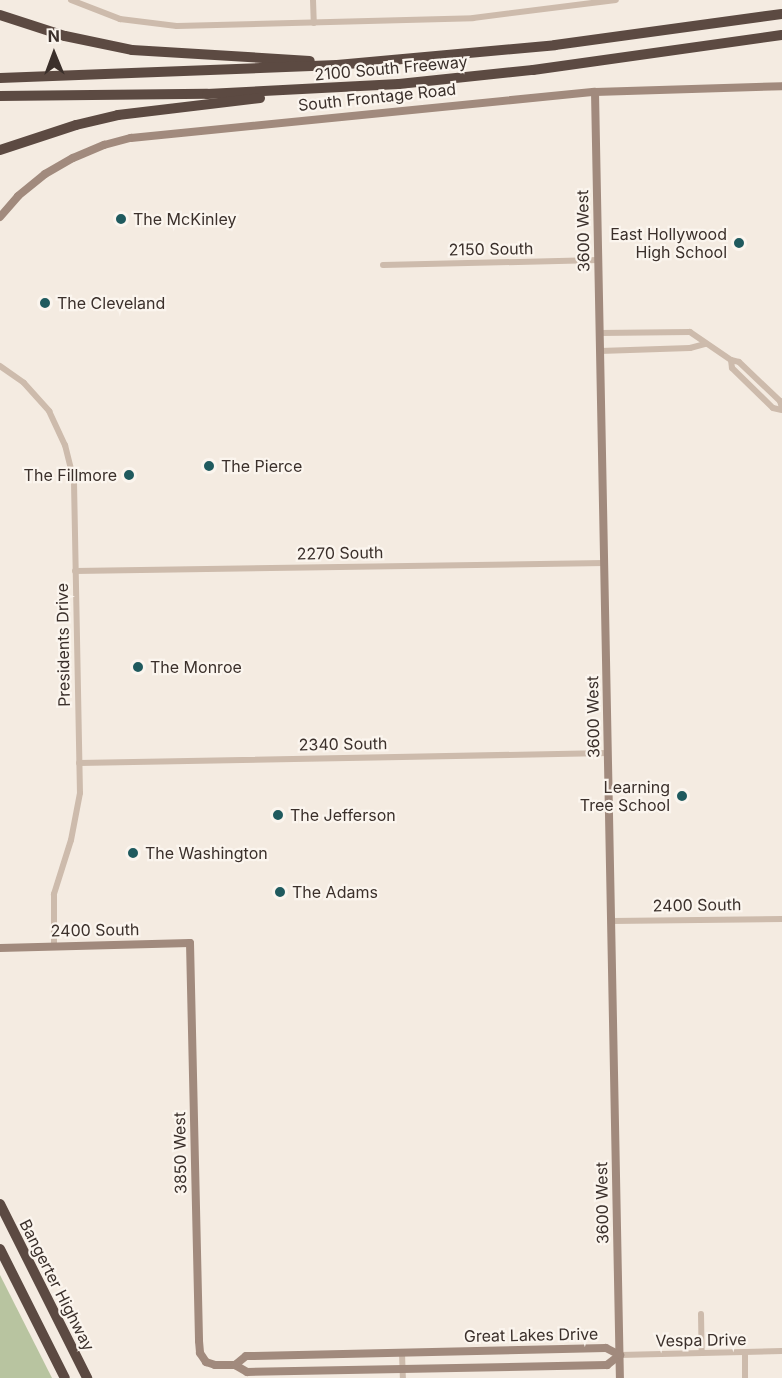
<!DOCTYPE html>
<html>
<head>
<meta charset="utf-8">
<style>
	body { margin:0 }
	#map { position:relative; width:782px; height:1378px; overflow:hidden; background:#f4ebe1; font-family:Inter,sans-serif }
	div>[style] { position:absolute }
	.green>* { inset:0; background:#b8c4a0 }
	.street>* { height:6px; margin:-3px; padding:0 3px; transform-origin:3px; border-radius:3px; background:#cdbbac }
	.secondary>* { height:8px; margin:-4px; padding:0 4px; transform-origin:4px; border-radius:4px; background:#a18a7d }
	.highway>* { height:10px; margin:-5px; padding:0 5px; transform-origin:5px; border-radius:5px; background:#5c4a42 }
	.dots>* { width:16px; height:16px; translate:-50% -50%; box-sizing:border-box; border:3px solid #fbf5ee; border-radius:50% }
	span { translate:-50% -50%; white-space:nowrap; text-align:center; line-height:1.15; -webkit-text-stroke:4.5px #fbf5ee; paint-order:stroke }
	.street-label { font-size:16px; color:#3b302b }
	.poi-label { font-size:16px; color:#3b302b }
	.left { translate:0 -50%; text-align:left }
	.right { translate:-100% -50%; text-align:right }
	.north { position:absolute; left:24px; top:24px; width:60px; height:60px; -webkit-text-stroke:4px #fbf5ee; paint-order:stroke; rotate:359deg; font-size:16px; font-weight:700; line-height:24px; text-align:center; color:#3b302b }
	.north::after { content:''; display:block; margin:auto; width:21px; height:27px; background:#3b302b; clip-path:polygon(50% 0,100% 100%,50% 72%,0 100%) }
</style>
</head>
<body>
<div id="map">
	<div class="green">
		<div style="clip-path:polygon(0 1275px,52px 1378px,0 1378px)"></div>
	</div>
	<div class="street">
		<div style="left:71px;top:0;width:53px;rotate:21.2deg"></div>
		<div style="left:120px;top:19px;width:57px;rotate:7deg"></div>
		<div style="left:177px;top:26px;width:296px;rotate:-1.5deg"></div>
		<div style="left:473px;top:18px;width:144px;rotate:-7.2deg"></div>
		<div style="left:313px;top:0;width:23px;rotate:88deg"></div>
		<div style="left:383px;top:265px;width:216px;rotate:-1.3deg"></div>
		<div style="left:600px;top:333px;width:90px;rotate:-0.6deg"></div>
		<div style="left:690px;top:332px;width:50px;rotate:34.3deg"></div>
		<div style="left:731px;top:360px;width:8px;rotate:14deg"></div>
		<div style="left:739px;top:362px;width:57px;rotate:43.6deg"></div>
		<div style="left:780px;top:401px;width:7px;rotate:74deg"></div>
		<div style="left:600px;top:351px;width:90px;rotate:-1.9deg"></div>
		<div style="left:690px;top:348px;width:16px;rotate:-15deg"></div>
		<div style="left:731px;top:360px;width:8px;rotate:83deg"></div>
		<div style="left:732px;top:368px;width:57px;rotate:44.3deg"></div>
		<div style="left:773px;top:408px;width:9px;rotate:13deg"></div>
		<div style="left:0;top:366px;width:29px;rotate:35deg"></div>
		<div style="left:24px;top:383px;width:38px;rotate:48deg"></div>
		<div style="left:49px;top:411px;width:38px;rotate:65deg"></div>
		<div style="left:65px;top:445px;width:38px;rotate:76deg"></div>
		<div style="left:74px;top:482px;width:311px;rotate:88.9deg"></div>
		<div style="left:80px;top:793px;width:48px;rotate:100.8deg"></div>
		<div style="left:71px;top:840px;width:57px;rotate:107.5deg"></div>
		<div style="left:54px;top:894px;width:52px;rotate:90deg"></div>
		<div style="left:75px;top:571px;width:530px;rotate:-0.86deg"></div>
		<div style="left:79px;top:763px;width:529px;rotate:-1.08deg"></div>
		<div style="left:612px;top:921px;width:170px;rotate:-0.7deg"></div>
		<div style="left:701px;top:1314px;width:39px;rotate:89deg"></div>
		<div style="left:745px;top:1352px;width:26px;rotate:90deg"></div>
		<div style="left:402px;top:1353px;width:25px;rotate:88deg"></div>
		<div style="left:620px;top:1355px;width:162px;rotate:-1.4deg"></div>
	</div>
	<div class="secondary">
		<div style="left:595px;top:92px;width:1286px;rotate:88.89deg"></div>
		<div style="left:0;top:217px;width:28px;rotate:-49deg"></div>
		<div style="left:18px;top:196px;width:35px;rotate:-39deg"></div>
		<div style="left:45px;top:174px;width:32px;rotate:-30deg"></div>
		<div style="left:73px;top:158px;width:34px;rotate:-23deg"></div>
		<div style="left:104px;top:145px;width:28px;rotate:-15deg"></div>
		<div style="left:131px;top:138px;width:466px;rotate:-5.7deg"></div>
		<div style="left:595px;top:92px;width:187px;rotate:-1.8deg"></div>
		<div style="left:0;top:948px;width:190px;rotate:-1.5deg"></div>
		<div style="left:190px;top:943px;width:398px;rotate:88.7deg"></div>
		<div style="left:199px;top:1341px;width:12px;rotate:85deg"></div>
		<div style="left:200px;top:1353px;width:11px;rotate:56deg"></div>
		<div style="left:206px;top:1362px;width:9px;rotate:18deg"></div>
		<div style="left:215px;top:1365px;width:20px"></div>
		<div style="left:235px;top:1365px;width:14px;rotate:30deg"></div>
		<div style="left:247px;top:1372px;width:360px;rotate:-1.1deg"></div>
		<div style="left:607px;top:1365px;width:16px;rotate:-38deg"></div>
		<div style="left:235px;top:1365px;width:14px;rotate:-39deg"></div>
		<div style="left:246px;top:1356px;width:7px"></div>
		<div style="left:253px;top:1356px;width:353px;rotate:-1.3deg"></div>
		<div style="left:606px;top:1348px;width:16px;rotate:27deg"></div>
	</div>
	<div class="highway">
		<div style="left:0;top:15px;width:68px;rotate:17.9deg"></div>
		<div style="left:65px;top:36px;width:68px;rotate:11.8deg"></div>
		<div style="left:132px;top:50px;width:178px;rotate:3.5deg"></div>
		<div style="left:0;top:78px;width:337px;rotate:-2.2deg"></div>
		<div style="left:337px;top:65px;width:219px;rotate:-5.2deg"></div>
		<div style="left:555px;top:45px;width:229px;rotate:-7.8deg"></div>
		<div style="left:0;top:96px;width:207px;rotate:-0.6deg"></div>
		<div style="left:207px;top:94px;width:192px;rotate:-3deg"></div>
		<div style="left:399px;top:84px;width:135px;rotate:-6deg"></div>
		<div style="left:533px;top:70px;width:251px;rotate:-8deg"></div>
		<div style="left:0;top:150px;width:80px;rotate:-18.2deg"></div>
		<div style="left:76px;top:125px;width:43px;rotate:-13.4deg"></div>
		<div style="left:118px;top:115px;width:143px;rotate:-6.8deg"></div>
		<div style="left:0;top:1204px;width:195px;rotate:63.4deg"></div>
		<div style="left:0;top:1249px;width:144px;rotate:63.3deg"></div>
	</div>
	<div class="dots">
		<div style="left:121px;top:219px;background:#1f5a5e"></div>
		<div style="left:739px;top:243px;background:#1f5a5e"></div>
		<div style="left:45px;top:303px;background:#1f5a5e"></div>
		<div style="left:209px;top:466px;background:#1f5a5e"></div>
		<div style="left:129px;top:475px;background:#1f5a5e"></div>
		<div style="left:138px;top:667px;background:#1f5a5e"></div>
		<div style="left:682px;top:796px;background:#1f5a5e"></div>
		<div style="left:278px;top:815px;background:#1f5a5e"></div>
		<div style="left:133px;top:853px;background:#1f5a5e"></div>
		<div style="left:280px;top:892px;background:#1f5a5e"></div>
	</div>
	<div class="street-label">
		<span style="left:391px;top:68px;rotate:-5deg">2100 South Freeway</span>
		<span style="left:377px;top:97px;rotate:-6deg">South Frontage Road</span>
		<span style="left:583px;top:231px;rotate:-91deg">3600 West</span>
		<span style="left:491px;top:249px;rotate:-1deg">2150 South</span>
		<span style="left:340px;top:553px;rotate:-1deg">2270 South</span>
		<span style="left:63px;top:645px;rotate:-91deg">Presidents Drive</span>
		<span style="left:593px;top:717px;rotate:-91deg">3600 West</span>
		<span style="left:343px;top:744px;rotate:-1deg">2340 South</span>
		<span style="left:697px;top:905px;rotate:-1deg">2400 South</span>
		<span style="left:95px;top:930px;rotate:-1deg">2400 South</span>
		<span style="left:180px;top:1153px;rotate:-91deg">3850 West</span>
		<span style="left:602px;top:1203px;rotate:-91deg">3600 West</span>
		<span style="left:57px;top:1285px;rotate:63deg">Bangerter Highway</span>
		<span style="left:531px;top:1335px;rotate:-1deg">Great Lakes Drive</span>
		<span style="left:701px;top:1340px;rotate:-1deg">Vespa Drive</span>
	</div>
	<div class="poi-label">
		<span class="left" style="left:133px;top:219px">The McKinley</span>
		<span class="right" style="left:727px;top:243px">East Hollywood<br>High School</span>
		<span class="left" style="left:57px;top:303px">The Cleveland</span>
		<span class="left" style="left:221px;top:466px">The Pierce</span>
		<span class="right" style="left:117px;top:475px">The Fillmore</span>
		<span class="left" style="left:150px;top:667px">The Monroe</span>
		<span class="right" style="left:670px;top:796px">Learning<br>Tree School</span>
		<span class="left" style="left:290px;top:815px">The Jefferson</span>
		<span class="left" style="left:145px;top:853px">The Washington</span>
		<span class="left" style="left:292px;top:892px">The Adams</span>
	</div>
	<div class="north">N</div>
</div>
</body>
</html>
